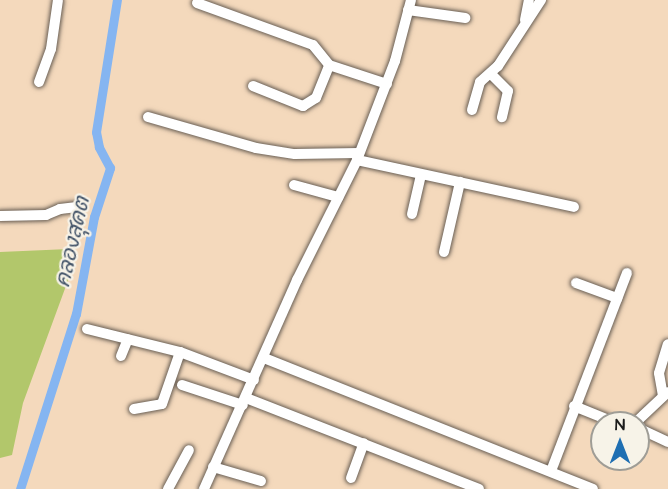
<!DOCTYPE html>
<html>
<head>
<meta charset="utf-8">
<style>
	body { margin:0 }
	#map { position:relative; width:668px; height:489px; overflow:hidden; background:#f4d9bc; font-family:"Architects Daughter","Playpen Sans Thai",sans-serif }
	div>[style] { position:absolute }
	.green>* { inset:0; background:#b2c76b }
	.canal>* { height:9px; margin:-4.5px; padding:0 4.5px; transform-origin:4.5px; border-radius:4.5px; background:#85b5f1 }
	.roads { filter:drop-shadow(0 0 2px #685e54) drop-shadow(0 0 2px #685e54) }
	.minor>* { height:10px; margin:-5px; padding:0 5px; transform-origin:5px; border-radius:5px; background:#fff }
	span { translate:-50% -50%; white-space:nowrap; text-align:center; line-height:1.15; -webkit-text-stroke:4.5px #f7f3e8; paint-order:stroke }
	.water-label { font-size:21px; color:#415267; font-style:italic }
	.north { position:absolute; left:590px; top:411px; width:60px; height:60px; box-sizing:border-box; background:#f7f3e8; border:2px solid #9f9d96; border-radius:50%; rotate:0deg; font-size:16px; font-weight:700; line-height:24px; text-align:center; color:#1c1c1c }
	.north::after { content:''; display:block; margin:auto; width:21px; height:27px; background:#1f6fb2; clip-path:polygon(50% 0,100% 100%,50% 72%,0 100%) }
</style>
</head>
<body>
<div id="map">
	<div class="green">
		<div style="clip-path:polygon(69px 249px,70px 275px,23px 403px,12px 455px,0 458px,0 252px)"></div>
	</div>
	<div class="canal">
		<div style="left:20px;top:489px;width:184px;rotate:-72.3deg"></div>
		<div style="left:76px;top:314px;width:99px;rotate:-79.5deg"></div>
		<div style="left:94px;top:217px;width:52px;rotate:-71.9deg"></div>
		<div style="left:110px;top:168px;width:24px;rotate:-118deg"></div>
		<div style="left:99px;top:147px;width:15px;rotate:-101deg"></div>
		<div style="left:96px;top:132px;width:134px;rotate:-81deg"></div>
	</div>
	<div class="roads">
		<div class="minor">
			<div style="left:197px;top:3px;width:123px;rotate:19.9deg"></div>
			<div style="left:313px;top:45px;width:26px;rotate:51deg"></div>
			<div style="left:329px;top:65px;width:61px;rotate:18.1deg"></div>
			<div style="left:408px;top:10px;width:58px;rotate:8deg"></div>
			<div style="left:525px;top:20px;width:20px;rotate:-79deg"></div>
			<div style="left:491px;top:74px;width:24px;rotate:45deg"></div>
			<div style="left:508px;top:91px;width:27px;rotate:103deg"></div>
			<div style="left:39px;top:82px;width:35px;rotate:-70deg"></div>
			<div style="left:51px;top:49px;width:49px;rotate:-81.9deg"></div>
			<div style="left:253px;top:86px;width:54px;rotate:21.8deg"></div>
			<div style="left:303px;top:106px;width:15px;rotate:-32deg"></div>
			<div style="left:316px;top:98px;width:35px;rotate:-68deg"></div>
			<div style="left:472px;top:110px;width:29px;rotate:-74deg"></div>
			<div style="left:480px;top:82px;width:24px;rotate:-42deg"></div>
			<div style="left:498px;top:66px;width:79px;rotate:-56.9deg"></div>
			<div style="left:148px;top:117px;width:112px;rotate:16deg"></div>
			<div style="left:256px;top:148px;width:39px;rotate:9deg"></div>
			<div style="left:295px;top:154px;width:64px;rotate:-0.9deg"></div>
			<div style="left:357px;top:160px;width:222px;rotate:12.2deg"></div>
			<div style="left:294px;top:185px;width:46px;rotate:15.3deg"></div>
			<div style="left:412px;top:214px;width:39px;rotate:-77deg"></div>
			<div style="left:0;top:216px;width:46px;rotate:-1.2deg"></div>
			<div style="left:46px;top:215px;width:15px;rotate:-23deg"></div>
			<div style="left:60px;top:209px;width:17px;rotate:-7deg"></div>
			<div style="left:444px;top:252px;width:72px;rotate:-77.1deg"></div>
			<div style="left:576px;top:283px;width:44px;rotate:20.1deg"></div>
			<div style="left:87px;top:329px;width:96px;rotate:13.9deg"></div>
			<div style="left:180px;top:352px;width:79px;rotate:20.7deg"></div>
			<div style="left:121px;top:356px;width:18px;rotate:-68deg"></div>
			<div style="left:264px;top:358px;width:354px;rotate:21.7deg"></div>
			<div style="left:182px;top:385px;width:64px;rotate:18.2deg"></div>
			<div style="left:663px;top:396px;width:23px;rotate:-100deg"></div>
			<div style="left:659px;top:373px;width:30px;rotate:-73deg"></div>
			<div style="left:246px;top:398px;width:250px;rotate:21.3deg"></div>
			<div style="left:574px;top:406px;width:45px;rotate:22deg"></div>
			<div style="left:134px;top:409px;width:28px;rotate:-10deg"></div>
			<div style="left:162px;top:404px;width:55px;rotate:-70.9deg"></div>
			<div style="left:635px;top:423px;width:45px;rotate:-43.2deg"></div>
			<div style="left:638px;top:428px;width:33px;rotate:25deg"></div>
			<div style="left:213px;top:467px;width:50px;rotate:16.3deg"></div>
			<div style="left:551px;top:471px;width:212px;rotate:-69deg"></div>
			<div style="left:351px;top:478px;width:37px;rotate:-70deg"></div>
			<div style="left:168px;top:489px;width:44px;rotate:-61.7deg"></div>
			<div style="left:204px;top:489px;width:229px;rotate:-66deg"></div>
			<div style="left:297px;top:280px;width:134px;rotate:-63.4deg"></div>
			<div style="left:357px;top:160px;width:106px;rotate:-69deg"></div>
			<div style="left:395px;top:61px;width:63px;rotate:-75.3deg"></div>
		</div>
	</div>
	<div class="water-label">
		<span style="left:73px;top:242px;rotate:-77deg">คลองสุคต</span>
	</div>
	<div class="north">N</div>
</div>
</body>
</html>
